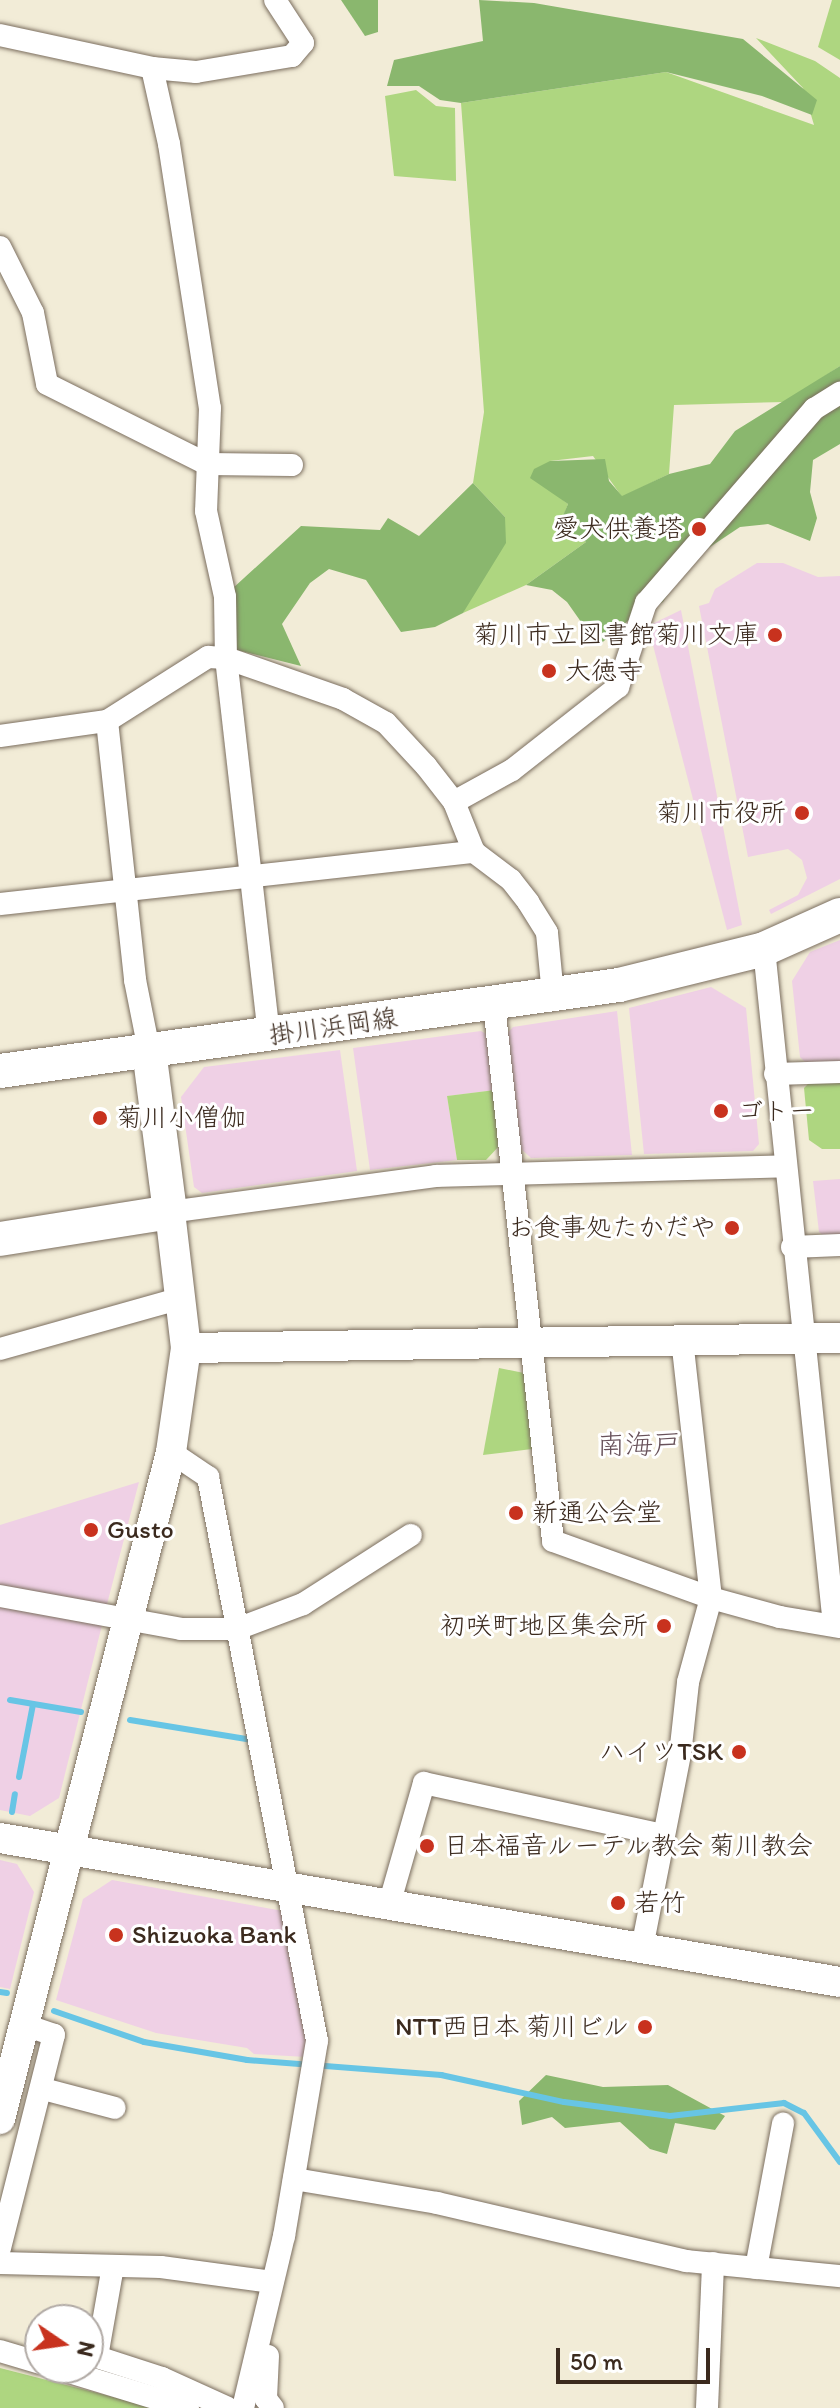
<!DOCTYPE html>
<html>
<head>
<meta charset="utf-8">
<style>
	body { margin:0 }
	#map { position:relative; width:840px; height:2408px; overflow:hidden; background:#f2ecd7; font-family:Itim,"Klee One",sans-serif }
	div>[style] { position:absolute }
	.built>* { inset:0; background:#efd0e5 }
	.green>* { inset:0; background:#aed680 }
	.forest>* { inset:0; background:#8ab76e }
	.stream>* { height:6px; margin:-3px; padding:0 3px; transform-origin:3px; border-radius:3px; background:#67c5e5 }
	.roads { filter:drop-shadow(0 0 2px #7b6e5f) drop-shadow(0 0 2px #7b6e5f) }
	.street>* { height:22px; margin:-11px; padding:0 11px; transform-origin:11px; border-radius:11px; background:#fff }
	.secondary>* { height:30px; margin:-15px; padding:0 15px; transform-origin:15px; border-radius:15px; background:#fff }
	.primary>* { height:34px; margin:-17px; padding:0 17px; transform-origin:17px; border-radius:17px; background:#fff }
	.dots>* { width:22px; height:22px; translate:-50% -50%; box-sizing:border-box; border:4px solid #fff; border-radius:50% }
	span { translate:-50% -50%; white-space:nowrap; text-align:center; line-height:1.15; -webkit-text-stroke:6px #fff; paint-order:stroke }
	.poi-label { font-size:26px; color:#3b2a1e }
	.right { translate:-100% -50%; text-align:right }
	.left { translate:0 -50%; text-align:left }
	.street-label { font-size:26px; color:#3b2a1e }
	.neighbourhood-label { font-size:28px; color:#68525a }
	.north { position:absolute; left:24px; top:2304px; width:80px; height:80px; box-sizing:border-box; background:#fff; border:2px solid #b1aaa5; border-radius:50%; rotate:103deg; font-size:22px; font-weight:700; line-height:32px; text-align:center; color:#3b2a1e }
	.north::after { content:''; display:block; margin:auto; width:28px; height:36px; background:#c8321e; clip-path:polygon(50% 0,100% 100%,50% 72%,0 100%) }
	.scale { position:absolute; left:556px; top:2348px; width:154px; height:36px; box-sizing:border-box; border:4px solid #3b2a1e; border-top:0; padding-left:10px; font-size:24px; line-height:28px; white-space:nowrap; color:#3b2a1e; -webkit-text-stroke:6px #fff; paint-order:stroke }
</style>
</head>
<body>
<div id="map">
	<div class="built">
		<div style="clip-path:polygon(757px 563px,783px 563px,818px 577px,840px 576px,840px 879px,771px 914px,769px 910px,798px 895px,807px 878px,802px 860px,788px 849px,748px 857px,699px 606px,709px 603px,715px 589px)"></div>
		<div style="clip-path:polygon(681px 610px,742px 925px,727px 930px,648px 626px)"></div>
		<div style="clip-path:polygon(840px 940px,840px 1062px,807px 1064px,800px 1057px,792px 981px,810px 952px)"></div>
		<div style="clip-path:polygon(711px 987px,746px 1008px,759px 1144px,753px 1151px,644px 1154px,629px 1008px)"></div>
		<div style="clip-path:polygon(617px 1011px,632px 1155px,531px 1158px,519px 1147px,507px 1034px,513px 1027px)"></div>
		<div style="clip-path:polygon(481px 1031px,490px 1036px,495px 1090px,447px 1096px,457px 1160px,370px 1170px,353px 1048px)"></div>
		<div style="clip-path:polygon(340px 1050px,357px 1171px,202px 1193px,194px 1187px,181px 1097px,204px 1067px)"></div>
		<div style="clip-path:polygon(840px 1179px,840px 1237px,826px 1237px,819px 1232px,813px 1181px)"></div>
		<div style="clip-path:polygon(139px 1482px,106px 1608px,0 1589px,0 1525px)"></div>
		<div style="clip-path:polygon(0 1603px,103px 1621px,59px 1798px,30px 1816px,0 1810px)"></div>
		<div style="clip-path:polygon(0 1860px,17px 1864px,34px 1892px,10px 1989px,0 1987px)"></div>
		<div style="clip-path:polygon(112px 1880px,283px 1911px,306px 2032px,306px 2057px,254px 2054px,247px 2048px,156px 2033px,56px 2000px,83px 1899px)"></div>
	</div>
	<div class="green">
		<div style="clip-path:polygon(832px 0,840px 0,840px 60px,818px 47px)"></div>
		<div style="clip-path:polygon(756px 38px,815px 61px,840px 78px,840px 366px,785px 402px,674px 405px,669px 474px,622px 497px,593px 456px,550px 461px,554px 493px,568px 504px,560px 525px,586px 542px,526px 585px,463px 613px,505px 517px,473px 483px,484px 412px,461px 103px,666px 72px,814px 125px,803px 88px)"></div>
		<div style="clip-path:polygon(416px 90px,436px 106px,455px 108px,456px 181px,394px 176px,385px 96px)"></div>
		<div style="clip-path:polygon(840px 1081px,840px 1149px,822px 1149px,809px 1140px,804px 1088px,810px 1082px)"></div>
		<div style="clip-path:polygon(495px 1090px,501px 1144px,486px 1160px,457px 1160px,447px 1096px)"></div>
		<div style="clip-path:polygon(499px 1368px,524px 1373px,532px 1449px,483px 1455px)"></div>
		<div style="clip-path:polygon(0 2368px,156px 2408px,0 2408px)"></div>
	</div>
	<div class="forest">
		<div style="clip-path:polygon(341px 0,378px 0,378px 32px,365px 36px)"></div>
		<div style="clip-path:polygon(479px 0,534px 3px,743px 39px,817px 100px,812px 115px,762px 96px,666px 72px,461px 103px,440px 100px,419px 86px,387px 86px,394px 60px,483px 41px)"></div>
		<div style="clip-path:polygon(840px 366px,840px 444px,813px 460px,810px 492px,817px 518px,810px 541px,768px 524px,740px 527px,689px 561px,663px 602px,629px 620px,598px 646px,567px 602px,552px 590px,526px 585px,586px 542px,559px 525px,568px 504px,530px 478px,534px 469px,550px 461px,605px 459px,609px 481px,622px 496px,669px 474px,710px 464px,735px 431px)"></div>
		<div style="clip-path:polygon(473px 483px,505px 517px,506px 543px,463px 613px,435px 627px,401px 632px,366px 580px,329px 569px,310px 583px,282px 624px,301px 666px,237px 650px,232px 589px,301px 526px,380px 530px,388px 518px,419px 536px)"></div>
		<div style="clip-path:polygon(546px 2075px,603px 2087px,668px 2085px,725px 2116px,715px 2130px,675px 2123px,667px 2154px,650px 2149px,620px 2122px,565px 2128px,552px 2117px,522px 2125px,519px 2101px)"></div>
	</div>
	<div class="stream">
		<div style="left:10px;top:1700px;width:72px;rotate:9.6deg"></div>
		<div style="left:130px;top:1720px;width:124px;rotate:9.3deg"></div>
		<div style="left:19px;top:1777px;width:74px;rotate:-79.1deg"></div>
		<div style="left:12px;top:1812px;width:18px;rotate:-81deg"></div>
		<div style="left:0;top:1992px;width:7px;rotate:8deg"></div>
		<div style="left:54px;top:2011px;width:95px;rotate:19deg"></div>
		<div style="left:144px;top:2042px;width:105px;rotate:9.9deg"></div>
		<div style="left:247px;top:2060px;width:195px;rotate:4.4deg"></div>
		<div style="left:441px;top:2075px;width:126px;rotate:12.4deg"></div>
		<div style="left:564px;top:2102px;width:107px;rotate:7.5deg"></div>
		<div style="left:670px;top:2116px;width:115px;rotate:-6.5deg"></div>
		<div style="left:784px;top:2103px;width:22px;rotate:27deg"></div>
		<div style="left:804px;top:2113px;width:61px;rotate:53.7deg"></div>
	</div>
	<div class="roads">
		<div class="street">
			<div style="left:0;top:35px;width:156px;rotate:12.2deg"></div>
			<div style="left:152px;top:68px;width:78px;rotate:77.4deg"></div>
			<div style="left:169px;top:144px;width:267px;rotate:81.2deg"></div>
			<div style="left:210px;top:408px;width:103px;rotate:92.2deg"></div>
			<div style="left:206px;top:511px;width:88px;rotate:77.5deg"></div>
			<div style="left:225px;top:597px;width:61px;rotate:89.1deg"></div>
			<div style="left:226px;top:658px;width:381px;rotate:83.5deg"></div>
			<div style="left:152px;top:68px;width:44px;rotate:5.2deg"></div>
			<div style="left:196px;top:72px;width:97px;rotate:-9.5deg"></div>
			<div style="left:292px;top:56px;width:17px;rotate:-50deg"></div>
			<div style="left:303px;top:43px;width:51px;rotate:-123.1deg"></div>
			<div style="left:0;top:247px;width:74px;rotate:63.4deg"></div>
			<div style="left:33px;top:313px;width:72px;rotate:78.8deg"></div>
			<div style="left:47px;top:384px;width:179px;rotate:26.6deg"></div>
			<div style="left:207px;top:464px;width:85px;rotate:0.7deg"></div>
			<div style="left:107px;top:721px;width:261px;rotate:83.8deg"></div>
			<div style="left:135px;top:980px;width:71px;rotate:78.7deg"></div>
			<div style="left:0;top:736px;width:108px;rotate:-8deg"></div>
			<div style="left:107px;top:721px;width:120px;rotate:-32.4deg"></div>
			<div style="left:208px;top:657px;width:18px;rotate:3deg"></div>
			<div style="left:226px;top:658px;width:124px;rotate:19.3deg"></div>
			<div style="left:343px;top:699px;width:49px;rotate:29.2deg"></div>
			<div style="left:386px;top:723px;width:59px;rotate:47.1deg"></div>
			<div style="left:426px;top:766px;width:46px;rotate:52.1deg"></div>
			<div style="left:454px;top:802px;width:54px;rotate:68.2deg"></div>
			<div style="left:474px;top:852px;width:46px;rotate:37.1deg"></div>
			<div style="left:511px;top:880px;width:28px;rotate:52deg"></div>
			<div style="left:528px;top:902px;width:36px;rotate:58deg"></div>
			<div style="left:547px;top:933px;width:62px;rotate:84.5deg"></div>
			<div style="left:454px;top:802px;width:66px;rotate:-28.9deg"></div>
			<div style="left:512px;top:770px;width:135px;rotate:-38.1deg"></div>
			<div style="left:618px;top:687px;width:89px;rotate:-71.6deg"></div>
			<div style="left:646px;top:603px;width:257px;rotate:-49.1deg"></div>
			<div style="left:814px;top:409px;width:31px;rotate:-32deg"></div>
			<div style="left:0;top:904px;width:477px;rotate:-6.3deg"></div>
			<div style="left:764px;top:949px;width:680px;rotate:84.09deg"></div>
			<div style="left:494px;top:1005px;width:539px;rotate:83.72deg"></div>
			<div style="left:553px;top:1541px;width:168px;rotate:19.8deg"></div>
			<div style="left:711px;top:1598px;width:72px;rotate:15.4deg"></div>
			<div style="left:780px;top:1617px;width:61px;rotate:9.5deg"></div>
			<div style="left:775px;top:1074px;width:65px;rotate:-1.8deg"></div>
			<div style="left:170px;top:1212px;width:268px;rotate:-7.7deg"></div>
			<div style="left:436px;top:1176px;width:349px;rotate:-1.6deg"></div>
			<div style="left:792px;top:1247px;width:48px;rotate:-2.4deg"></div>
			<div style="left:0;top:1349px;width:189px;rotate:-15.7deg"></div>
			<div style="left:171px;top:1452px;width:45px;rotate:34deg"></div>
			<div style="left:208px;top:1477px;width:574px;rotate:79.06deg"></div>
			<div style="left:317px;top:2041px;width:198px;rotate:99.6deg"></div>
			<div style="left:284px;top:2236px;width:177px;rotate:103.4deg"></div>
			<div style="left:0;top:1596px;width:184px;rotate:10.3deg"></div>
			<div style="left:181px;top:1629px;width:56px"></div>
			<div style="left:237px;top:1629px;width:71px;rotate:-20.7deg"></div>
			<div style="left:303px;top:1604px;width:128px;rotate:-32.6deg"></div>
			<div style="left:389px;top:1905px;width:127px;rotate:-74deg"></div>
			<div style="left:424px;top:1783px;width:244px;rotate:12.3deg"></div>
			<div style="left:642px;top:1948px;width:197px;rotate:-78.9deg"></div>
			<div style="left:680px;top:1755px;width:73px;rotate:-83.7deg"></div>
			<div style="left:688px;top:1682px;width:87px;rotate:-74.7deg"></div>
			<div style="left:711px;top:1598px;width:260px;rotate:-96.4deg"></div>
			<div style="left:43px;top:2089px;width:74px;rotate:14.8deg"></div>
			<div style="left:294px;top:2179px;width:145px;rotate:9.5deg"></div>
			<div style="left:437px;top:2203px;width:256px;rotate:13.1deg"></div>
			<div style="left:686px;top:2261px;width:155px;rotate:5.6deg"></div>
			<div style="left:0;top:2248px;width:220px;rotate:-75.8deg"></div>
			<div style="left:54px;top:2035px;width:31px;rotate:-161deg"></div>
			<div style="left:0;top:2263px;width:161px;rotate:1.4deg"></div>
			<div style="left:161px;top:2267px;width:112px;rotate:7.7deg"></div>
			<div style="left:113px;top:2266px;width:92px;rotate:100deg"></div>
			<div style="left:97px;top:2357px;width:68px;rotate:17.9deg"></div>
			<div style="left:162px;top:2378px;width:72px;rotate:24.4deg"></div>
			<div style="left:756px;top:2268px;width:147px;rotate:-79.4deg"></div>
			<div style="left:0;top:2351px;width:42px;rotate:16.7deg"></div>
			<div style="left:268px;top:2356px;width:43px;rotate:92.7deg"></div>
			<div style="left:266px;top:2399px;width:11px;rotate:52deg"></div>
			<div style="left:56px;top:2368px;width:138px;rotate:16.9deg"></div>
			<div style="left:707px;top:2408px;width:145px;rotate:-87.6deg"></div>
		</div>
		<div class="secondary">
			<div style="left:186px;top:1348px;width:654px;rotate:-0.88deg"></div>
			<div style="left:0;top:1838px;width:852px;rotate:9.73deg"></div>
			<div style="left:0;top:2119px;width:689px;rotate:-75.62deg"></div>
			<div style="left:171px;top:1452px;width:105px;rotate:-81.8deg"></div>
			<div style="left:186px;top:1348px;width:137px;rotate:-96.7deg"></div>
		</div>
		<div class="primary">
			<div style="left:0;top:1071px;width:625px;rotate:-7.91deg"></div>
			<div style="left:619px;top:985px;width:149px;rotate:-13.9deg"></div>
			<div style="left:764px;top:949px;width:83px;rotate:-24.1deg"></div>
			<div style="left:0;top:1239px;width:172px;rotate:-9deg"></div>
			<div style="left:170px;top:1212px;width:163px;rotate:-97.4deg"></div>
		</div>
	</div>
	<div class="dots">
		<div style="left:699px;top:529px;background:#c8321e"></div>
		<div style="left:775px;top:635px;background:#c8321e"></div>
		<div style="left:549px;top:671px;background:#c8321e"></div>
		<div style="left:802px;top:813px;background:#c8321e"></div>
		<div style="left:721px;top:1111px;background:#c8321e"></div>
		<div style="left:100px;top:1118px;background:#c8321e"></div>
		<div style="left:732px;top:1228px;background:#c8321e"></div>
		<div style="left:516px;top:1513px;background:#c8321e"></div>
		<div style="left:91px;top:1530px;background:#c8321e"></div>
		<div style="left:664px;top:1626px;background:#c8321e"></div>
		<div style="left:739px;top:1752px;background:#c8321e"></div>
		<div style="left:427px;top:1846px;background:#c8321e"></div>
		<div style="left:618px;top:1903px;background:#c8321e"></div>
		<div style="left:116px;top:1935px;background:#c8321e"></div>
		<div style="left:645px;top:2027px;background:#c8321e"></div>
	</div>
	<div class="poi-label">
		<span class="right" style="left:683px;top:529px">愛犬供養塔</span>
		<span class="right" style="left:759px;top:635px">菊川市立図書館菊川文庫</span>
		<span class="left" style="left:565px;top:671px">大徳寺</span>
		<span class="right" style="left:786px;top:813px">菊川市役所</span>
		<span class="left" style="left:737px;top:1111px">ゴトー</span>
		<span class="left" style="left:116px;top:1118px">菊川小僧伽</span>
		<span class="right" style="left:716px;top:1228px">お食事処たかだや</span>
		<span class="left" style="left:532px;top:1513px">新通公会堂</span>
		<span class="left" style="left:107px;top:1530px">Gusto</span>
		<span class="right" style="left:648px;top:1626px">初咲町地区集会所</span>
		<span class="right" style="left:723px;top:1752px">ハイツTSK</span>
		<span class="left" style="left:443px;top:1846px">日本福音ルーテル教会 菊川教会</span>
		<span class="left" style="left:634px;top:1903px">若竹</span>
		<span class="left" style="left:132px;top:1935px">Shizuoka Bank</span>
		<span class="right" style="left:629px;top:2027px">NTT西日本 菊川ビル</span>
	</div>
	<div class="street-label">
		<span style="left:333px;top:1027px;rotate:-8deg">掛川浜岡線</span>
	</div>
	<div class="neighbourhood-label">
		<span style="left:639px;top:1444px">南海戸</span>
	</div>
	<div class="north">N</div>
	<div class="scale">50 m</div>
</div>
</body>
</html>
